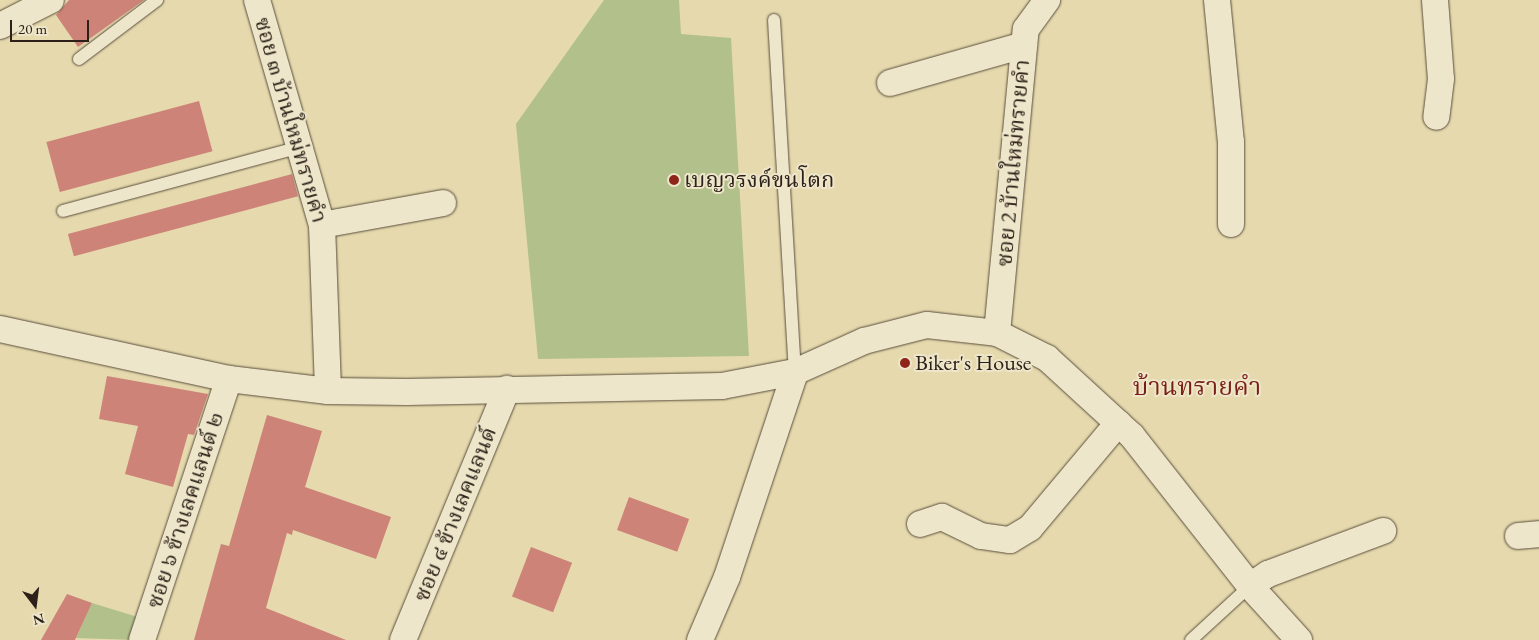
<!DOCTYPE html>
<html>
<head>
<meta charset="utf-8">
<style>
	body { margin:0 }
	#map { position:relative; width:1539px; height:640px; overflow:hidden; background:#e5d9ad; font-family:"EB Garamond","Noto Serif Thai",serif }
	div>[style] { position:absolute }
	.green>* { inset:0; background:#b2c08b }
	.building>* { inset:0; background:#ce8378; transform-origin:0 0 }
	.roads { filter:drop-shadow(0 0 1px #5a4e3d) drop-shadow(0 0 1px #5a4e3d) }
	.service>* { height:12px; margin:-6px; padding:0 6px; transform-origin:6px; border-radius:6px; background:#eee6ca }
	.minor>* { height:26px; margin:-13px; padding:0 13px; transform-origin:13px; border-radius:13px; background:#eee6ca }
	.dots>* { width:14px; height:14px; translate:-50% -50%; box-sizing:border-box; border:2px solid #eee6ca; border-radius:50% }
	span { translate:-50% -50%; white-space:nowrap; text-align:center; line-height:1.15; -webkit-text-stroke:4px #eee6ca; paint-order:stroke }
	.street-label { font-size:22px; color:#2c2018 }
	.poi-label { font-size:22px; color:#2c2018 }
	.left { translate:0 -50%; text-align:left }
	.quarter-label { font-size:25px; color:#7a1f14 }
	.north { position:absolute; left:10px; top:580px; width:50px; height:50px; -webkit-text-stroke:4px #eee6ca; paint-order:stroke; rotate:165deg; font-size:14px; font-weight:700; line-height:20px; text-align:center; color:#2c2018 }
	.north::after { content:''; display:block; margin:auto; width:18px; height:22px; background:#2c2018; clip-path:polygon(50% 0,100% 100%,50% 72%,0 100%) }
	.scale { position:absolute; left:10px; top:20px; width:79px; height:22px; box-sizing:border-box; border:2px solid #2c2018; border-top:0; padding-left:6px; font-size:15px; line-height:18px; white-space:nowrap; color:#2c2018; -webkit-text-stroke:4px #eee6ca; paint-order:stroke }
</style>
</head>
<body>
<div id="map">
	<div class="green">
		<div style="clip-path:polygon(604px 0,679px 0,681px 34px,731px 38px,749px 356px,538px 359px,516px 124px)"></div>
		<div style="clip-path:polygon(92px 603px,144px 619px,137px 640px,76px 638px)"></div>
	</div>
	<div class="building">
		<div style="clip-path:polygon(69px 0,144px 0,78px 47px,56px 15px)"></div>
		<div style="left:199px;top:101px;width:52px;height:158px;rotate:75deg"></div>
		<div style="left:292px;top:174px;width:23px;height:232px;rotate:75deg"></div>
		<div style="clip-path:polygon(107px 376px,208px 394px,194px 435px,188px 434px,173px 487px,125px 474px,138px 426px,99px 419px)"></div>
		<div style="clip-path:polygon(267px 415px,322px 431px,305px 487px,391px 517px,376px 559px,293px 530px,292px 535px,287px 533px,266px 608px,346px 640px,194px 640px,221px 544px,229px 546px)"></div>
		<div style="left:629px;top:497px;width:64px;height:35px;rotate:20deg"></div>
		<div style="left:531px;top:547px;width:44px;height:53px;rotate:21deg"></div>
		<div style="clip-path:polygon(67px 594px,92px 603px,75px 640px,41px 640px)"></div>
	</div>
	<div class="roads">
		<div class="service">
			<div style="left:774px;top:20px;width:353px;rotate:86.6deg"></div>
			<div style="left:79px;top:59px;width:98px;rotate:-37.1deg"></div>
			<div style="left:63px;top:211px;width:246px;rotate:-15.1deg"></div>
			<div style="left:1191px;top:640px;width:80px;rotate:-42.5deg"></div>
		</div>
		<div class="minor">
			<div style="left:257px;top:0;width:234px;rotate:73.9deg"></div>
			<div style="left:322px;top:225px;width:166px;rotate:87.9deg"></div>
			<div style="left:1217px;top:0;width:143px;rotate:84.4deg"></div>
			<div style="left:1231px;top:142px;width:82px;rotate:90deg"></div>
			<div style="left:1435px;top:0;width:79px;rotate:85.7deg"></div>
			<div style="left:1441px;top:79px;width:38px;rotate:97deg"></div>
			<div style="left:0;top:26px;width:57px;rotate:-27deg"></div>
			<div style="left:890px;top:83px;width:139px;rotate:-15.8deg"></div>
			<div style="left:322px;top:225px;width:123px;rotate:-10.3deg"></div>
			<div style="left:0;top:329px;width:234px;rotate:12.3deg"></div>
			<div style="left:229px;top:379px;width:100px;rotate:6.9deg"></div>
			<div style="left:328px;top:391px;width:79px;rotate:0.7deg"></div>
			<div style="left:407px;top:392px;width:315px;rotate:-1.1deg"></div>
			<div style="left:722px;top:386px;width:74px;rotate:-10.9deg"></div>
			<div style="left:795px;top:372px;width:76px;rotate:-24.2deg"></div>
			<div style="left:864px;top:341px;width:65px;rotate:-14.3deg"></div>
			<div style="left:927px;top:325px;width:70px;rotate:6.5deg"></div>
			<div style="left:997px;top:333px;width:56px;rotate:26.6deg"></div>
			<div style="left:1047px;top:358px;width:115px;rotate:42.5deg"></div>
			<div style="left:1132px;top:436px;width:191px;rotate:51.8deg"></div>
			<div style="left:1250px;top:586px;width:73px;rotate:47.8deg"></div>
			<div style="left:997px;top:333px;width:305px;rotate:-84.6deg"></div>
			<div style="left:1026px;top:29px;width:36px;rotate:-54deg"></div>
			<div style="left:920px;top:524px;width:23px;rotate:-18deg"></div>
			<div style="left:942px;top:517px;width:43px;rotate:26deg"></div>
			<div style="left:981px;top:536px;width:29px;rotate:8deg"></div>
			<div style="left:1010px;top:540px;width:23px;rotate:-31deg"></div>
			<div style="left:1030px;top:528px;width:137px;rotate:-50deg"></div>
			<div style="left:1518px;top:536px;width:21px;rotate:-5deg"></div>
			<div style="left:1250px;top:586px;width:22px;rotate:-34deg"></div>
			<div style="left:1268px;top:574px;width:123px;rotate:-20.5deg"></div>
			<div style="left:142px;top:640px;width:275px;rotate:-71.6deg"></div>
			<div style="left:403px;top:640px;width:272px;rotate:-67.5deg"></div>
			<div style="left:700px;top:640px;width:69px;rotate:-66.8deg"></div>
			<div style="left:727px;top:577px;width:216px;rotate:-71.6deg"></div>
		</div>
	</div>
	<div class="dots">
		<div style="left:674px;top:180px;background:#8f2418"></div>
		<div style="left:905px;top:363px;background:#8f2418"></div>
	</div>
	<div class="street-label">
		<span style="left:291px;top:120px;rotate:74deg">ซอย ๓ บ้านใหม่ทรายคำ</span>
		<span style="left:1013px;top:163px;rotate:-85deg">ซอย 2 บ้านใหม่ทรายคำ</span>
		<span style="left:185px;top:510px;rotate:-72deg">ซอย ๖ ข้างเลคแลนด์ ๒</span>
		<span style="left:455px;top:514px;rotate:-68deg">ซอย ๔ ข้างเลคแลนด์</span>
	</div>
	<div class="poi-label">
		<span class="left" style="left:684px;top:180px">เบญวรงค์ขนโตก</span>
		<span class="left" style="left:915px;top:363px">Biker's House</span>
	</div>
	<div class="quarter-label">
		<span style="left:1197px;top:386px">บ้านทรายคำ</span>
	</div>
	<div class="north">N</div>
	<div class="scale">20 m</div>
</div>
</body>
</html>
